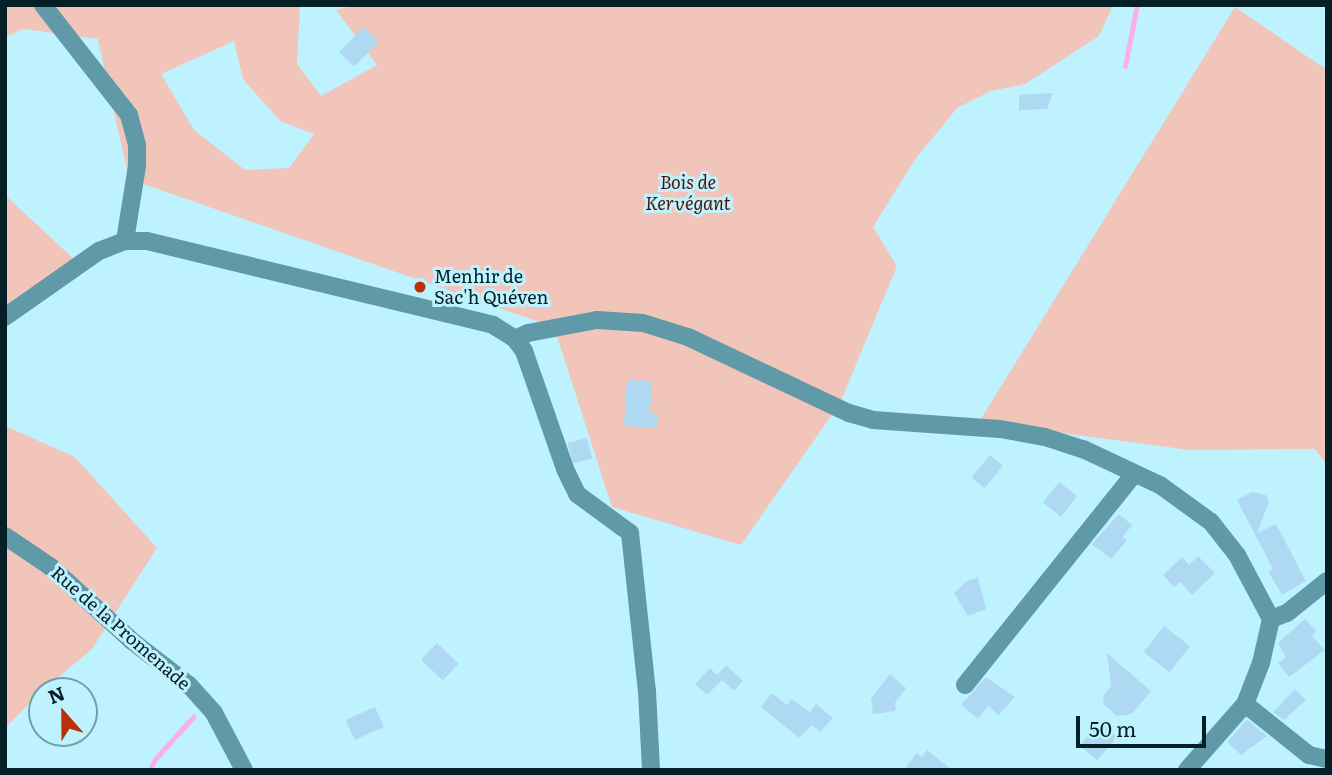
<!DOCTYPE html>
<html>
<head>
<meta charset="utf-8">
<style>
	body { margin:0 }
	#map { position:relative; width:1332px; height:775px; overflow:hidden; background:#bff2ff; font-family:Literata,serif }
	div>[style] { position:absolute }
	.green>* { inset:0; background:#f1c5ba }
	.stream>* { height:5px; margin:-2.5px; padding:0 2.5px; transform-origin:2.5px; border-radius:2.5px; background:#faafe9 }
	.building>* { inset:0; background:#afd9f3; transform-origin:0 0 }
	.minor>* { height:18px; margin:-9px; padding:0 9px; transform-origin:9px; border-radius:9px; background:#609aa8 }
	.dots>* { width:19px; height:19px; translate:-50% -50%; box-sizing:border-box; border:4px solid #bff2ff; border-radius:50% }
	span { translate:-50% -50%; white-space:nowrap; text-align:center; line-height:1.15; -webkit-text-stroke:6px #bff2ff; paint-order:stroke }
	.park-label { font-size:18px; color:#540f00; font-style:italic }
	.poi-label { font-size:18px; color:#041f25 }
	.left { translate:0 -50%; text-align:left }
	.street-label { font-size:18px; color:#041f25 }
	.frame { position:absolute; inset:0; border:7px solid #041f25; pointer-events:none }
	.north { position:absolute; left:28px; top:677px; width:70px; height:70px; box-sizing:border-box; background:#bff2ff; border:2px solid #749ea8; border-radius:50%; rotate:339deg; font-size:19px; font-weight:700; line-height:28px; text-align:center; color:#041f25 }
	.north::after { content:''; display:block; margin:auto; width:24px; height:32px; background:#bb3107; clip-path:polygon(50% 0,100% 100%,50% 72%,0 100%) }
	.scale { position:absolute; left:1076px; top:716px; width:130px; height:32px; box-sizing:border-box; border:4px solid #041f25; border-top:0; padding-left:9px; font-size:21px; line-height:24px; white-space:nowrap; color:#041f25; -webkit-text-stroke:5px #bff2ff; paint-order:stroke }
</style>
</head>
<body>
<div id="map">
	<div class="green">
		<div style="clip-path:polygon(evenodd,5px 5px,300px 5px,297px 64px,321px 96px,377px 65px,336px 10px,356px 5px,1113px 5px,1099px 36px,1025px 84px,991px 91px,957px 108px,916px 158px,873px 227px,897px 266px,840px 403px,741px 545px,612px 507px,554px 327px,129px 179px,98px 39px,23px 29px,5px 37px,5px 5px,234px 41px,243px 79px,280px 121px,314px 134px,289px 168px,245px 170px,194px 130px,161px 74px,234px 41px)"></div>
		<div style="clip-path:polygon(1235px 7px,1327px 70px,1327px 465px,1315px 449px,1190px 450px,979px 422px)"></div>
		<div style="clip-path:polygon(5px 195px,78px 263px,5px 307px)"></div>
		<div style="clip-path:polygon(5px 426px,75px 457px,157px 548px,92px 649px,42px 691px,5px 728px)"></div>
	</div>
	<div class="stream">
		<div style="left:1125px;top:66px;width:62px;rotate:-78.9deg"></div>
		<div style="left:150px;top:770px;width:12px;rotate:-66deg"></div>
		<div style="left:155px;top:759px;width:57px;rotate:-47.9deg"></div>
	</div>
	<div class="building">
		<div style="left:364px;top:27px;width:21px;height:35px;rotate:45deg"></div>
		<div style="clip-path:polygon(1053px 93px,1047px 109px,1019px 110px,1019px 95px)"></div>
		<div style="clip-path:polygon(627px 380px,652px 381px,650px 413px,657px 414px,657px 428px,624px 426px)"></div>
		<div style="left:587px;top:438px;width:21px;height:20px;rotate:76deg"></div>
		<div style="left:990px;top:455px;width:17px;height:29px;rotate:40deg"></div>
		<div style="left:1059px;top:482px;width:23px;height:26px;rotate:38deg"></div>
		<div style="clip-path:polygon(1252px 492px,1266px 495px,1269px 502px,1257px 533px,1276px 524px,1306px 581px,1282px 595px,1268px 571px,1273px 569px,1237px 500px)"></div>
		<div style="clip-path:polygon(1119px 514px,1132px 525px,1123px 537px,1127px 540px,1111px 559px,1092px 544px)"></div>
		<div style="clip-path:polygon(1198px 556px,1215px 573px,1192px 595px,1180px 582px,1174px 587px,1163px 575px,1182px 557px,1189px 565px)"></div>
		<div style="clip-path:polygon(978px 577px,986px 609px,968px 616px,954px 593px,966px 582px)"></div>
		<div style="clip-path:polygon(1305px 619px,1316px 631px,1312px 636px,1325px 650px,1289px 677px,1278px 663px,1286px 657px,1278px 643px)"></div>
		<div style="left:1164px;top:626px;width:33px;height:33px;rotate:38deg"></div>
		<div style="left:437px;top:643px;width:30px;height:23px;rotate:44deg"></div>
		<div style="clip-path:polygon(1107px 653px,1151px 691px,1132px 714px,1117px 716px,1103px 704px,1104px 695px,1111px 686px)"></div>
		<div style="clip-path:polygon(726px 665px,743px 681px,734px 691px,722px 680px,707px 695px,695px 684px,710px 668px,717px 675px)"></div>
		<div style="clip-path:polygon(890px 674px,906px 688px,895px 703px,896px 711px,873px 714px,871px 699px)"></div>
		<div style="clip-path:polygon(986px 677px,1015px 697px,999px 715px,988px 706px,978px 719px,961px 705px)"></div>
		<div style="clip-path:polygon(1295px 689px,1306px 700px,1284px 720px,1273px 712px)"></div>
		<div style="clip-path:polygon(772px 693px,787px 705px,791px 699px,810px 712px,816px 704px,833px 718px,820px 732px,812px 725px,799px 738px,761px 707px)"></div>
		<div style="left:375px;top:707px;width:22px;height:32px;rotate:66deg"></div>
		<div style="clip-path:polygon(1247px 720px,1267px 736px,1241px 755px,1227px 742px)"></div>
		<div style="left:1100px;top:722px;width:23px;height:31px;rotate:41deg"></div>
		<div style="clip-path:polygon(927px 750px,952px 770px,904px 770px,917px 753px,922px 757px)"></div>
	</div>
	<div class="minor">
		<div style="left:43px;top:5px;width:140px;rotate:52deg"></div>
		<div style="left:129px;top:115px;width:31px;rotate:75deg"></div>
		<div style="left:137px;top:145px;width:21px;rotate:90deg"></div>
		<div style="left:137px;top:166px;width:76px;rotate:99.1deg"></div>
		<div style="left:5px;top:317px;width:115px;rotate:-35.1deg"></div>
		<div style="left:99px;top:251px;width:28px;rotate:-21deg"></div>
		<div style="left:125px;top:241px;width:22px"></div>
		<div style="left:147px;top:241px;width:356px;rotate:13.6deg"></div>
		<div style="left:493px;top:325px;width:26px;rotate:32deg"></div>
		<div style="left:515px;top:339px;width:14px;rotate:-25deg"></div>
		<div style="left:528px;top:333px;width:70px;rotate:-10.7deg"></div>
		<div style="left:597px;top:320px;width:46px;rotate:3.7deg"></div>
		<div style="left:643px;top:323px;width:47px;rotate:17.3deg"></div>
		<div style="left:688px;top:337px;width:178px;rotate:25.3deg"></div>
		<div style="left:849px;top:413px;width:25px;rotate:16deg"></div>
		<div style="left:873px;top:420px;width:127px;rotate:4.1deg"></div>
		<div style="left:1000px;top:429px;width:46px;rotate:10.1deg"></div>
		<div style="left:1045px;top:437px;width:40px;rotate:18deg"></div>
		<div style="left:1083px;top:449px;width:85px;rotate:25.1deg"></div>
		<div style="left:1160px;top:485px;width:63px;rotate:36deg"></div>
		<div style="left:1211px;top:522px;width:42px;rotate:51.8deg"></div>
		<div style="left:1237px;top:555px;width:72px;rotate:62deg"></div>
		<div style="left:1271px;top:619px;width:45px;rotate:102.8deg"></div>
		<div style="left:1261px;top:663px;width:44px;rotate:111.3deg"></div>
		<div style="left:1245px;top:704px;width:88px;rotate:131.3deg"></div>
		<div style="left:515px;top:339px;width:15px;rotate:53deg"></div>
		<div style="left:524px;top:351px;width:125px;rotate:70.8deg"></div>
		<div style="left:565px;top:469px;width:28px;rotate:64deg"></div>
		<div style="left:577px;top:494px;width:66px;rotate:36.3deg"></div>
		<div style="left:630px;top:533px;width:159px;rotate:83.9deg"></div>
		<div style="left:647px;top:691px;width:79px;rotate:87.1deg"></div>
		<div style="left:5px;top:536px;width:55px;rotate:34deg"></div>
		<div style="left:51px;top:567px;width:110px;rotate:42.4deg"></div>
		<div style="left:132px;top:641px;width:72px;rotate:37.7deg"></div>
		<div style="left:189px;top:685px;width:38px;rotate:48deg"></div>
		<div style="left:214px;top:713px;width:64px;rotate:62.2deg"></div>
		<div style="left:1271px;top:619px;width:17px;rotate:-21deg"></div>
		<div style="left:1287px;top:613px;width:51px;rotate:-38.7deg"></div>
		<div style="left:965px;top:685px;width:270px;rotate:-51.3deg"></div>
		<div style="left:1245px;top:704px;width:82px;rotate:38.6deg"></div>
		<div style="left:1309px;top:755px;width:18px;rotate:13deg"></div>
	</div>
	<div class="dots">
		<div style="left:420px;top:287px;background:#bb3107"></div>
	</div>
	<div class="park-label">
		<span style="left:688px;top:193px">Bois de<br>Kervégant</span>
	</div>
	<div class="poi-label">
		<span class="left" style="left:434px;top:287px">Menhir de<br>Sac'h Quéven</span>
	</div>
	<div class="street-label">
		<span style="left:121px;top:628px;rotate:41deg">Rue de la Promenade</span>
	</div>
	<div class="frame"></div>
	<div class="north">N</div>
	<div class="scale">50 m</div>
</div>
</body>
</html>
